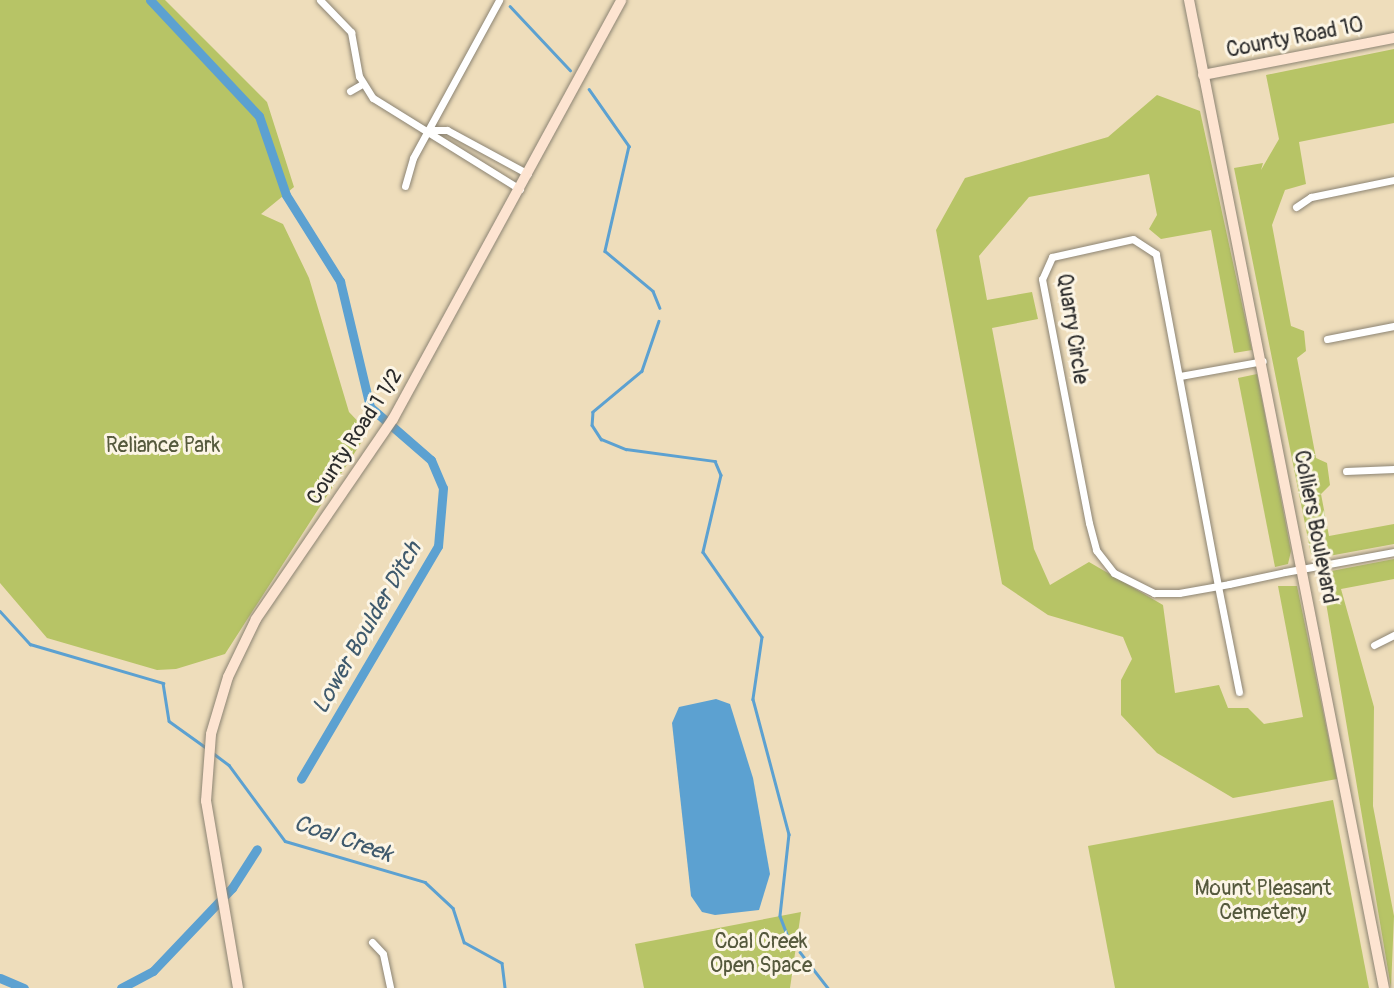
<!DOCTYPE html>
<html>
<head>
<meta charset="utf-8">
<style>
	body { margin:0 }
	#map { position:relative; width:1394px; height:988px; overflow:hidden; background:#edb; font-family:Pangolin,sans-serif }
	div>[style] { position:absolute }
	.green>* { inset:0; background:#b7c466 }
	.water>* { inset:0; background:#5ca1d1 }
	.stream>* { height:2.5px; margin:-1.25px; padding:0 1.25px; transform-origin:1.25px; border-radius:1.25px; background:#5ca1d1 }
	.canal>* { height:9px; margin:-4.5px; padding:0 4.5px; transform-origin:4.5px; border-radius:4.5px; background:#5ca1d1 }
	.roads { filter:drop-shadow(0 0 2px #8c8473) drop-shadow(0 0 2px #8c8473) }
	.street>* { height:7px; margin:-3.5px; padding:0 3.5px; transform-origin:3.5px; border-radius:3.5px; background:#fff }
	.secondary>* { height:10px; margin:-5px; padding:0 5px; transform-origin:5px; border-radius:5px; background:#fde4d1 }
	span { translate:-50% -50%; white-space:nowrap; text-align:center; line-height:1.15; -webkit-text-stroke:6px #fcf5e5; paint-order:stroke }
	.street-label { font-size:21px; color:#2b2b2b }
	.park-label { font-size:21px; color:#55593d }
	.water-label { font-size:23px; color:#3f5a6d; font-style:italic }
</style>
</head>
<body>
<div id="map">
	<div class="green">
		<div style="clip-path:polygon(0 0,165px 0,267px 102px,294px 187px,261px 214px,283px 224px,309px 278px,349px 412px,368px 432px,225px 654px,176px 669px,157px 670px,47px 638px,0 583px)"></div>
		<div style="clip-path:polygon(1394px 49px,1394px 123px,1299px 142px,1306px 184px,1285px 190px,1272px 225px,1291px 326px,1304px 331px,1306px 351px,1297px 358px,1316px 458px,1327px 463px,1330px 485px,1321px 494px,1329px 536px,1394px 524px,1394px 544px,1318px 558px,1311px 554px,1234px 168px,1263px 163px,1261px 170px,1279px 139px,1266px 75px)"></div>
		<div style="clip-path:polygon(1157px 95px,1200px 111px,1252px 350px,1234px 353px,1211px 230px,1161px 239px,1149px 229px,1157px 215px,1149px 174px,1029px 197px,979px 256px,987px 300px,1032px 292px,1038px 319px,992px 328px,1034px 549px,1050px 585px,1089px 562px,1163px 605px,1175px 693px,1219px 685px,1228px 708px,1248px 708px,1264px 724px,1303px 717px,1278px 586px,1297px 586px,1337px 779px,1233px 798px,1157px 753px,1121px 715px,1121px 680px,1132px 659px,1123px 637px,1048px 615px,1002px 584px,936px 230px,965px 178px,1108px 137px)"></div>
		<div style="clip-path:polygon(1257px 374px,1291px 551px,1288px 564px,1275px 567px,1238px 378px)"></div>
		<div style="clip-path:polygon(1394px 559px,1394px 579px,1341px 589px,1374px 707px,1373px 806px,1394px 916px,1391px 988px,1322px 579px,1326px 572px)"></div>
		<div style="clip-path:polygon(1333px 800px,1369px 988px,1115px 988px,1088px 846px)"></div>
		<div style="clip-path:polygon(801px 912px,790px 988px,644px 988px,635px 944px)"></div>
	</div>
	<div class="water">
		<div style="clip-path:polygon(716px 699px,730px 704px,753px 778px,770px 874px,759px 910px,715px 915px,702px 912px,691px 896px,672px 723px,679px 707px)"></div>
	</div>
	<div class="stream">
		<div style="left:510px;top:6px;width:88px;rotate:46.8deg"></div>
		<div style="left:589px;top:89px;width:70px;rotate:54.9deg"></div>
		<div style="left:629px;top:146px;width:108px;rotate:102.9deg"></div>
		<div style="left:605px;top:251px;width:62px;rotate:39.8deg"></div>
		<div style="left:653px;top:291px;width:18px;rotate:68deg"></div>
		<div style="left:659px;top:321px;width:53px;rotate:108.8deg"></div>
		<div style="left:642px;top:371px;width:64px;rotate:140.1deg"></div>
		<div style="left:593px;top:412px;width:13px;rotate:94deg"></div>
		<div style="left:592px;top:425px;width:17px;rotate:57deg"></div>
		<div style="left:601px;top:439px;width:27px;rotate:22deg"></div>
		<div style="left:626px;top:449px;width:90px;rotate:7.7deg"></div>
		<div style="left:715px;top:461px;width:15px;rotate:67deg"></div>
		<div style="left:721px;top:475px;width:79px;rotate:103.2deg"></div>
		<div style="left:703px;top:552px;width:103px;rotate:55.2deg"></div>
		<div style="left:762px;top:637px;width:63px;rotate:98.3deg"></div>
		<div style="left:753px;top:699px;width:140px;rotate:75.1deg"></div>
		<div style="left:789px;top:834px;width:82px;rotate:96.3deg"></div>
		<div style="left:780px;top:916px;width:34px;rotate:69deg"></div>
		<div style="left:0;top:611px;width:45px;rotate:47.7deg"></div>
		<div style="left:30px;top:644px;width:139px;rotate:16.3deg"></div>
		<div style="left:163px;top:683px;width:38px;rotate:81deg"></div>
		<div style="left:169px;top:721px;width:48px;rotate:35.7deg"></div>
		<div style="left:213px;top:753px;width:20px;rotate:37deg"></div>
		<div style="left:229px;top:765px;width:94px;rotate:53.6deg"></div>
		<div style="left:285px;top:841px;width:146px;rotate:16.3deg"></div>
		<div style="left:425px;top:882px;width:38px;rotate:43deg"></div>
		<div style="left:453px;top:908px;width:36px;rotate:72deg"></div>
		<div style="left:464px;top:942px;width:43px;rotate:28.9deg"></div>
		<div style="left:502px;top:963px;width:25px;rotate:83deg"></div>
		<div style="left:800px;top:952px;width:46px;rotate:52.1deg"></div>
	</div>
	<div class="canal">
		<div style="left:150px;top:0;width:159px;rotate:46.8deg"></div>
		<div style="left:259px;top:116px;width:83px;rotate:71.1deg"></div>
		<div style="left:286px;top:195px;width:102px;rotate:57.9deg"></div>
		<div style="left:340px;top:281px;width:130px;rotate:76.6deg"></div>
		<div style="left:370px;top:407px;width:81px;rotate:41deg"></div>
		<div style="left:431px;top:460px;width:30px;rotate:67deg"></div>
		<div style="left:443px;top:488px;width:58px;rotate:94.9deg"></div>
		<div style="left:438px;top:546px;width:270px;rotate:120.5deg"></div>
		<div style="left:0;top:978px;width:26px;rotate:23deg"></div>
		<div style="left:121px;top:988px;width:36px;rotate:-28deg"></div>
		<div style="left:153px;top:971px;width:115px;rotate:-46.4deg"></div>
		<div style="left:232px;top:888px;width:46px;rotate:-57.3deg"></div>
	</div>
	<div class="roads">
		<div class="street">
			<div style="left:320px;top:0;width:45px;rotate:45.9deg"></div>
			<div style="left:351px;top:32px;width:45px;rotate:79.7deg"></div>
			<div style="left:359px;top:76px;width:26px;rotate:58deg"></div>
			<div style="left:373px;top:98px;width:173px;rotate:31.8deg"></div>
			<div style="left:350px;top:91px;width:14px;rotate:-30deg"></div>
			<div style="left:428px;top:130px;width:19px"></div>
			<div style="left:447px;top:130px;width:92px;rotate:28.5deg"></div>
			<div style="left:405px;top:186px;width:29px;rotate:-74deg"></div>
			<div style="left:413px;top:158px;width:180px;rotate:-61.4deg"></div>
			<div style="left:1296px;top:207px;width:18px;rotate:-34deg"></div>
			<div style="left:1311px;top:197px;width:85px;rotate:-11.6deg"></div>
			<div style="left:1327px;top:339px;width:68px;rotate:-11deg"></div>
			<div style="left:1180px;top:376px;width:84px;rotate:-10.2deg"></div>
			<div style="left:1346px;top:471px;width:48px;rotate:-2.4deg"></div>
			<div style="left:1374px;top:645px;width:22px;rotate:-27deg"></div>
			<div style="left:1239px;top:692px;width:108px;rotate:-101.2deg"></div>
			<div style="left:1218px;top:586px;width:338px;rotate:-100.6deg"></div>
			<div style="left:1156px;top:254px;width:27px;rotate:-147deg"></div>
			<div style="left:1133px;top:239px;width:83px;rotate:167.5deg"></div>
			<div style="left:1052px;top:257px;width:24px;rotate:114deg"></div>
			<div style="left:1042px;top:279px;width:248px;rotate:79.1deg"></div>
			<div style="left:1089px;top:523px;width:28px;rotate:75deg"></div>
			<div style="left:1096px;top:550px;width:29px;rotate:52deg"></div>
			<div style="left:1114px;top:573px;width:45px;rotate:26.6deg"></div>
			<div style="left:1154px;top:593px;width:25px"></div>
			<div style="left:1179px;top:593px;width:40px;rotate:-10deg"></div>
			<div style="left:1218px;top:586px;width:11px;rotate:-10deg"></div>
			<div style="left:1229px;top:584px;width:57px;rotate:-12.1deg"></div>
			<div style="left:1285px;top:572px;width:111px;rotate:-10.4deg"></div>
			<div style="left:372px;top:942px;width:16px;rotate:47deg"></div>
			<div style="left:383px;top:954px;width:35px;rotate:78deg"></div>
		</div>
		<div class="secondary">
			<div style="left:1189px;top:0;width:1007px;rotate:78.84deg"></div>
			<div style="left:1203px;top:75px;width:195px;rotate:-11deg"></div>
			<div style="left:238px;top:988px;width:190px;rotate:-99.7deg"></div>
			<div style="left:206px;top:801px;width:67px;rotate:-85.7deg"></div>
			<div style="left:211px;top:734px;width:59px;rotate:-73.4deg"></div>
			<div style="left:228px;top:677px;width:64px;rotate:-64.2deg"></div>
			<div style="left:256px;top:619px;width:242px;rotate:-55.6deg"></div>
			<div style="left:393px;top:419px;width:477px;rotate:-61.4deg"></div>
		</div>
	</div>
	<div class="street-label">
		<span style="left:1295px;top:38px;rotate:-11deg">County Road 10</span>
		<span style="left:1072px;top:329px;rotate:81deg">Quarry Circle</span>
		<span style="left:355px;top:437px;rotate:-57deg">County Road 1 1/2</span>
		<span style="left:1315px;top:527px;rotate:79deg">Colliers Boulevard</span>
	</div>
	<div class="park-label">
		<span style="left:163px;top:446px">Reliance Park</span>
		<span style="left:1263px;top:901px">Mount Pleasant<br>Cemetery</span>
		<span style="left:761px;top:954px">Coal Creek<br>Open Space</span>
	</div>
	<div class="water-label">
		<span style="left:367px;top:628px;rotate:-60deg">Lower Boulder Ditch</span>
		<span style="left:343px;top:839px;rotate:19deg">Coal Creek</span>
	</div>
</div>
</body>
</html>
